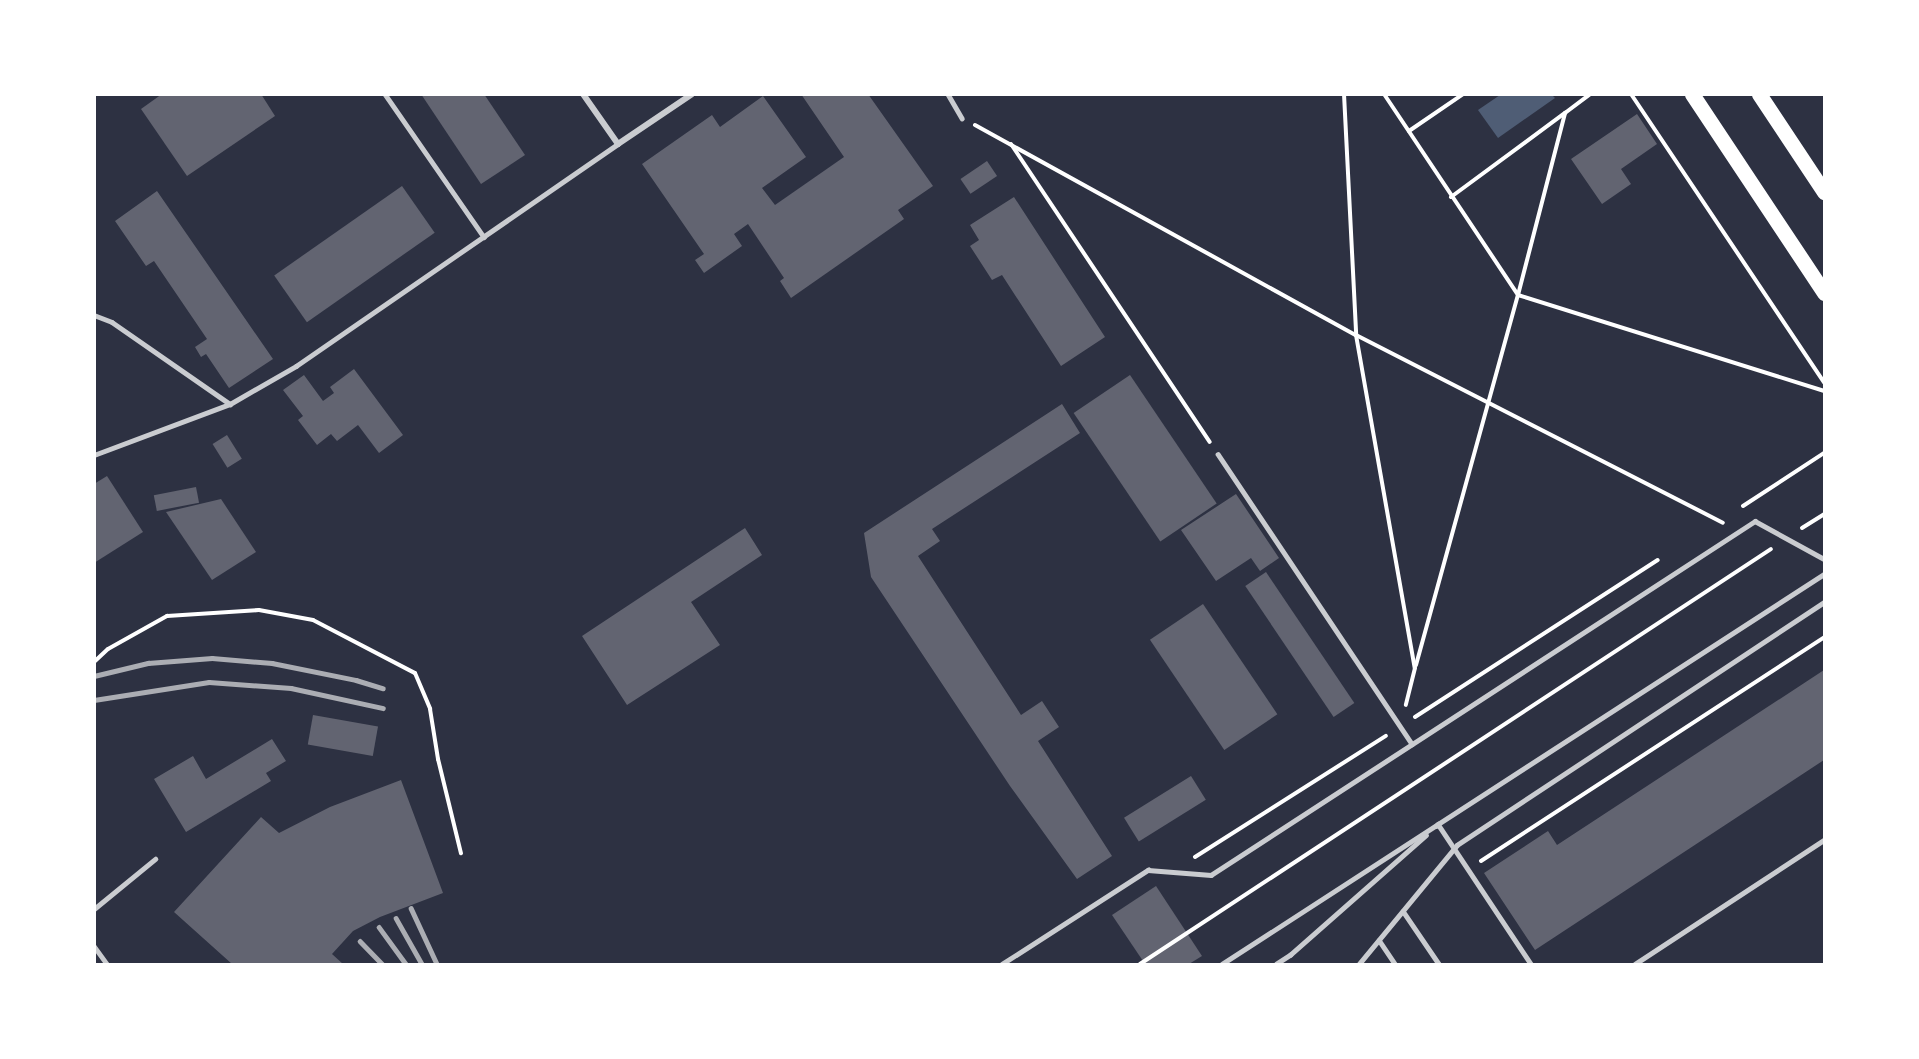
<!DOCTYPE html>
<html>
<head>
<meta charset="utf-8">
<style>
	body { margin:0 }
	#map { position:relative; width:1919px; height:1059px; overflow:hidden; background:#2d3142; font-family:Inter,sans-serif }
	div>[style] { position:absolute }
	.water>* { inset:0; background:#4f5d75 }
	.building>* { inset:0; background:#626471; transform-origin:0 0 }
	.path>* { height:4px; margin:-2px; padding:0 2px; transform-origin:2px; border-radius:2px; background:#fff }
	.service>* { height:4.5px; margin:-2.25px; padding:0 2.25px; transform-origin:2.25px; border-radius:2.25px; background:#caccd0 }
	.minor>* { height:6px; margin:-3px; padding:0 3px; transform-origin:3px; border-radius:3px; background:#caccd0 }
	.primary>* { height:15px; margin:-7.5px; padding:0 7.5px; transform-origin:7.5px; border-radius:7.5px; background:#fff }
	.rail>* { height:4.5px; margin:-2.25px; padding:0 2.25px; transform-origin:2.25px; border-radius:2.25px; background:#abadb3 }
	span { translate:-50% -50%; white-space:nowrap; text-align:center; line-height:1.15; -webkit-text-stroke:4.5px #fff; paint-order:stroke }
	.frame { position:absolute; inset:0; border:96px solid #fff; pointer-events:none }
</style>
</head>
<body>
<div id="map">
	<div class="water">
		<div style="clip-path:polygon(1500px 95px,1552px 95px,1555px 98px,1498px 138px,1478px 110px)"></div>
	</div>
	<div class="building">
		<div style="clip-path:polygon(162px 94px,261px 94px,275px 116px,187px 176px,141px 109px)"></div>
		<div style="clip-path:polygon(421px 94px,484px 94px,525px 155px,481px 184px)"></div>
		<div style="clip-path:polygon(801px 94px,868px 94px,933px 186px,898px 210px,904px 219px,791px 298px,780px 281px,784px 278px,748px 224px,734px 234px,742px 246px,704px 273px,695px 260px,704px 254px,642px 164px,712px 115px,720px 127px,763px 96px,806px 157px,762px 188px,775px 205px,844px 157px)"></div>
		<div style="clip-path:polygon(1637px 114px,1657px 144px,1621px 169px,1631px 184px,1602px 204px,1571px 159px)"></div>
		<div style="left:987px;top:161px;width:18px;height:32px;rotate:56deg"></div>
		<div style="left:402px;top:186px;width:57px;height:156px;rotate:55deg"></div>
		<div style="clip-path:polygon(157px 191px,273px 359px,229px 388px,206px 354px,201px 357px,195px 347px,207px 339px,154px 261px,146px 266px,115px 221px)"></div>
		<div style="clip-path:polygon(1014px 197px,1105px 337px,1061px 366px,1002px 275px,992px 280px,970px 246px,979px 240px,970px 225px)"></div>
		<div style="clip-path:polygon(354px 369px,403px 435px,379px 453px,358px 425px,337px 441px,331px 434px,317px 445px,298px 420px,303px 416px,283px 390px,304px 375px,323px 401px,334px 393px,330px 387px)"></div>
		<div style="left:1130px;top:375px;width:155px;height:68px;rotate:56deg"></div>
		<div style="clip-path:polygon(1062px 404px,1080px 433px,932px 529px,940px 541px,918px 556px,1021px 715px,1042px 701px,1059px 727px,1038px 741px,1112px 856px,1077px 879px,1010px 786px,871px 577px,864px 533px)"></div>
		<div style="left:227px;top:435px;width:28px;height:17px;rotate:58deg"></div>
		<div style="clip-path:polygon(107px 476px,143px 532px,94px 563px,94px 484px)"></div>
		<div style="left:196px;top:487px;width:16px;height:43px;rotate:79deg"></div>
		<div style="clip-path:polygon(1236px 494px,1279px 558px,1260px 571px,1251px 558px,1216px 581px,1181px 530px)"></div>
		<div style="clip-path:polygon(221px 499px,256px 552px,212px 580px,166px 512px)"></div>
		<div style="clip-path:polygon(745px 528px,762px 555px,691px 602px,720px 645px,627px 705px,582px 636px)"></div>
		<div style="left:1266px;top:572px;width:158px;height:25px;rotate:56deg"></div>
		<div style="left:1203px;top:604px;width:133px;height:64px;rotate:56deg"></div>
		<div style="clip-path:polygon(1824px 670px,1824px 760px,1535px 950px,1484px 873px,1548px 831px,1557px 845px)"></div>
		<div style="left:313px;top:715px;width:66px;height:30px;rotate:10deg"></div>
		<div style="clip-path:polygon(272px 739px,286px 761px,266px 773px,271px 781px,186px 832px,154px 779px,193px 756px,206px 779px)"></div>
		<div style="left:1191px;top:776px;width:28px;height:79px;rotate:58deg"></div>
		<div style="clip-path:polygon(401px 780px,443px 893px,380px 917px,353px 931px,332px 954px,343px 964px,232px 964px,174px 912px,261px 817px,279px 833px,330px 807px)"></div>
		<div style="clip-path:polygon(1156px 886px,1202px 956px,1189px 964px,1145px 964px,1112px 915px)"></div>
	</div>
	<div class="path">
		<div style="left:1344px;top:94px;width:241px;rotate:87.1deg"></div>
		<div style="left:1356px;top:335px;width:338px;rotate:80deg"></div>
		<div style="left:1415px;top:668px;width:38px;rotate:104deg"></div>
		<div style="left:1384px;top:94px;width:242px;rotate:56.3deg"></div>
		<div style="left:1518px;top:295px;width:321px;rotate:17.4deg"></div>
		<div style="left:1631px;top:94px;width:347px;rotate:56.2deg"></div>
		<div style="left:975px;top:125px;width:435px;rotate:28.9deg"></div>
		<div style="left:1356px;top:335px;width:412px;rotate:27.1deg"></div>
		<div style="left:1409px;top:131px;width:65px;rotate:-34.4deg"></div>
		<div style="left:1011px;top:144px;width:358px;rotate:56.3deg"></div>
		<div style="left:1451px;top:197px;width:142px;rotate:-36.4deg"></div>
		<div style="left:1743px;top:506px;width:97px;rotate:-33.2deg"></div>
		<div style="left:1802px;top:528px;width:26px;rotate:-32deg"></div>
		<div style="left:94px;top:662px;width:19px;rotate:-43deg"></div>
		<div style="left:108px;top:649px;width:68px;rotate:-29.2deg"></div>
		<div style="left:167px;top:616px;width:92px;rotate:-3.7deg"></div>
		<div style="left:259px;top:610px;width:55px;rotate:10.5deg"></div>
		<div style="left:313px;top:620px;width:115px;rotate:27.5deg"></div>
		<div style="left:415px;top:673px;width:39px;rotate:67deg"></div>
		<div style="left:430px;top:709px;width:51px;rotate:80.9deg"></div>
		<div style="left:438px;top:759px;width:97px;rotate:76.3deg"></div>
		<div style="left:1416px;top:665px;width:384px;rotate:-74.6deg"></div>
		<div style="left:1518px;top:295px;width:188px;rotate:-75.5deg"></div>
		<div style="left:1565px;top:113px;width:31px;rotate:-37deg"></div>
		<div style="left:1415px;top:717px;width:289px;rotate:-32.9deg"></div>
		<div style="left:1195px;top:857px;width:226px;rotate:-32.4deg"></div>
		<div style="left:1481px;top:861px;width:410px;rotate:-33.1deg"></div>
		<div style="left:1140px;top:964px;width:755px;rotate:-33.33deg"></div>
	</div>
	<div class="service">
		<div style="left:385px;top:94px;width:174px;rotate:55.3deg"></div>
		<div style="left:948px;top:94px;width:28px;rotate:60deg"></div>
		<div style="left:94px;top:315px;width:19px;rotate:21deg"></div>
		<div style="left:112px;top:322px;width:144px;rotate:34.8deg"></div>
		<div style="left:230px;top:404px;width:76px;rotate:-29.9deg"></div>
		<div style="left:296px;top:366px;width:391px;rotate:-34.6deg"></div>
		<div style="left:1218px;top:454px;width:349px;rotate:56.2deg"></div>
		<div style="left:94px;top:455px;width:145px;rotate:-20.6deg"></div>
		<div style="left:1436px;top:826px;width:3px;rotate:-45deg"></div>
		<div style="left:1438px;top:824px;width:168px;rotate:56.4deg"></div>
		<div style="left:94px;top:909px;width:79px;rotate:-39.3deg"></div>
		<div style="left:1403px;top:911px;width:64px;rotate:55.8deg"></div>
		<div style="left:1379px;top:940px;width:29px;rotate:56deg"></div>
		<div style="left:94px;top:946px;width:22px;rotate:54deg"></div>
		<div style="left:1002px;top:964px;width:174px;rotate:-32.8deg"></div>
		<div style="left:1148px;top:870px;width:63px;rotate:4.5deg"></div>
		<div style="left:1211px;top:875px;width:649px;rotate:-33.05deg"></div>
		<div style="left:1755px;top:521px;width:79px;rotate:28.8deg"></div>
		<div style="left:1222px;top:964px;width:717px;rotate:-32.94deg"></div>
		<div style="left:1276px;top:964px;width:17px;rotate:-33deg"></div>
		<div style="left:1290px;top:955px;width:181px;rotate:-41.4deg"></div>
		<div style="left:1359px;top:964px;width:154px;rotate:-50.5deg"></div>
		<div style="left:1457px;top:845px;width:440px;rotate:-33.5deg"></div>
		<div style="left:1635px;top:964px;width:226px;rotate:-33.3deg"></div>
	</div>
	<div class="minor">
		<div style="left:583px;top:94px;width:61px;rotate:55deg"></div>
		<div style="left:618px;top:144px;width:89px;rotate:-34deg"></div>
	</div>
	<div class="primary">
		<div style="left:1692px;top:94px;width:239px;rotate:56.4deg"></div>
		<div style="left:1759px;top:94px;width:118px;rotate:56.4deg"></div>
	</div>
	<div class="rail">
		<div style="left:94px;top:676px;width:56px;rotate:-13.5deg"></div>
		<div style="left:148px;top:663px;width:64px;rotate:-4.5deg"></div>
		<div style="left:212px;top:658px;width:60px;rotate:4.8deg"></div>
		<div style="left:272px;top:663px;width:86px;rotate:11.4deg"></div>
		<div style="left:356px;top:680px;width:28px;rotate:17deg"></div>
		<div style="left:94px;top:700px;width:116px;rotate:-8.9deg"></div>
		<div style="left:209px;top:682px;width:82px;rotate:4.2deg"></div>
		<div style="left:291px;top:688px;width:94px;rotate:12.3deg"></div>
		<div style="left:411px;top:908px;width:62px;rotate:65.1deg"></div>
		<div style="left:396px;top:918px;width:53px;rotate:60.5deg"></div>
		<div style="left:379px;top:927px;width:46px;rotate:53.9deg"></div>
		<div style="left:360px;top:941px;width:32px;rotate:46deg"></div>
	</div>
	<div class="frame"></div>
</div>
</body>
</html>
